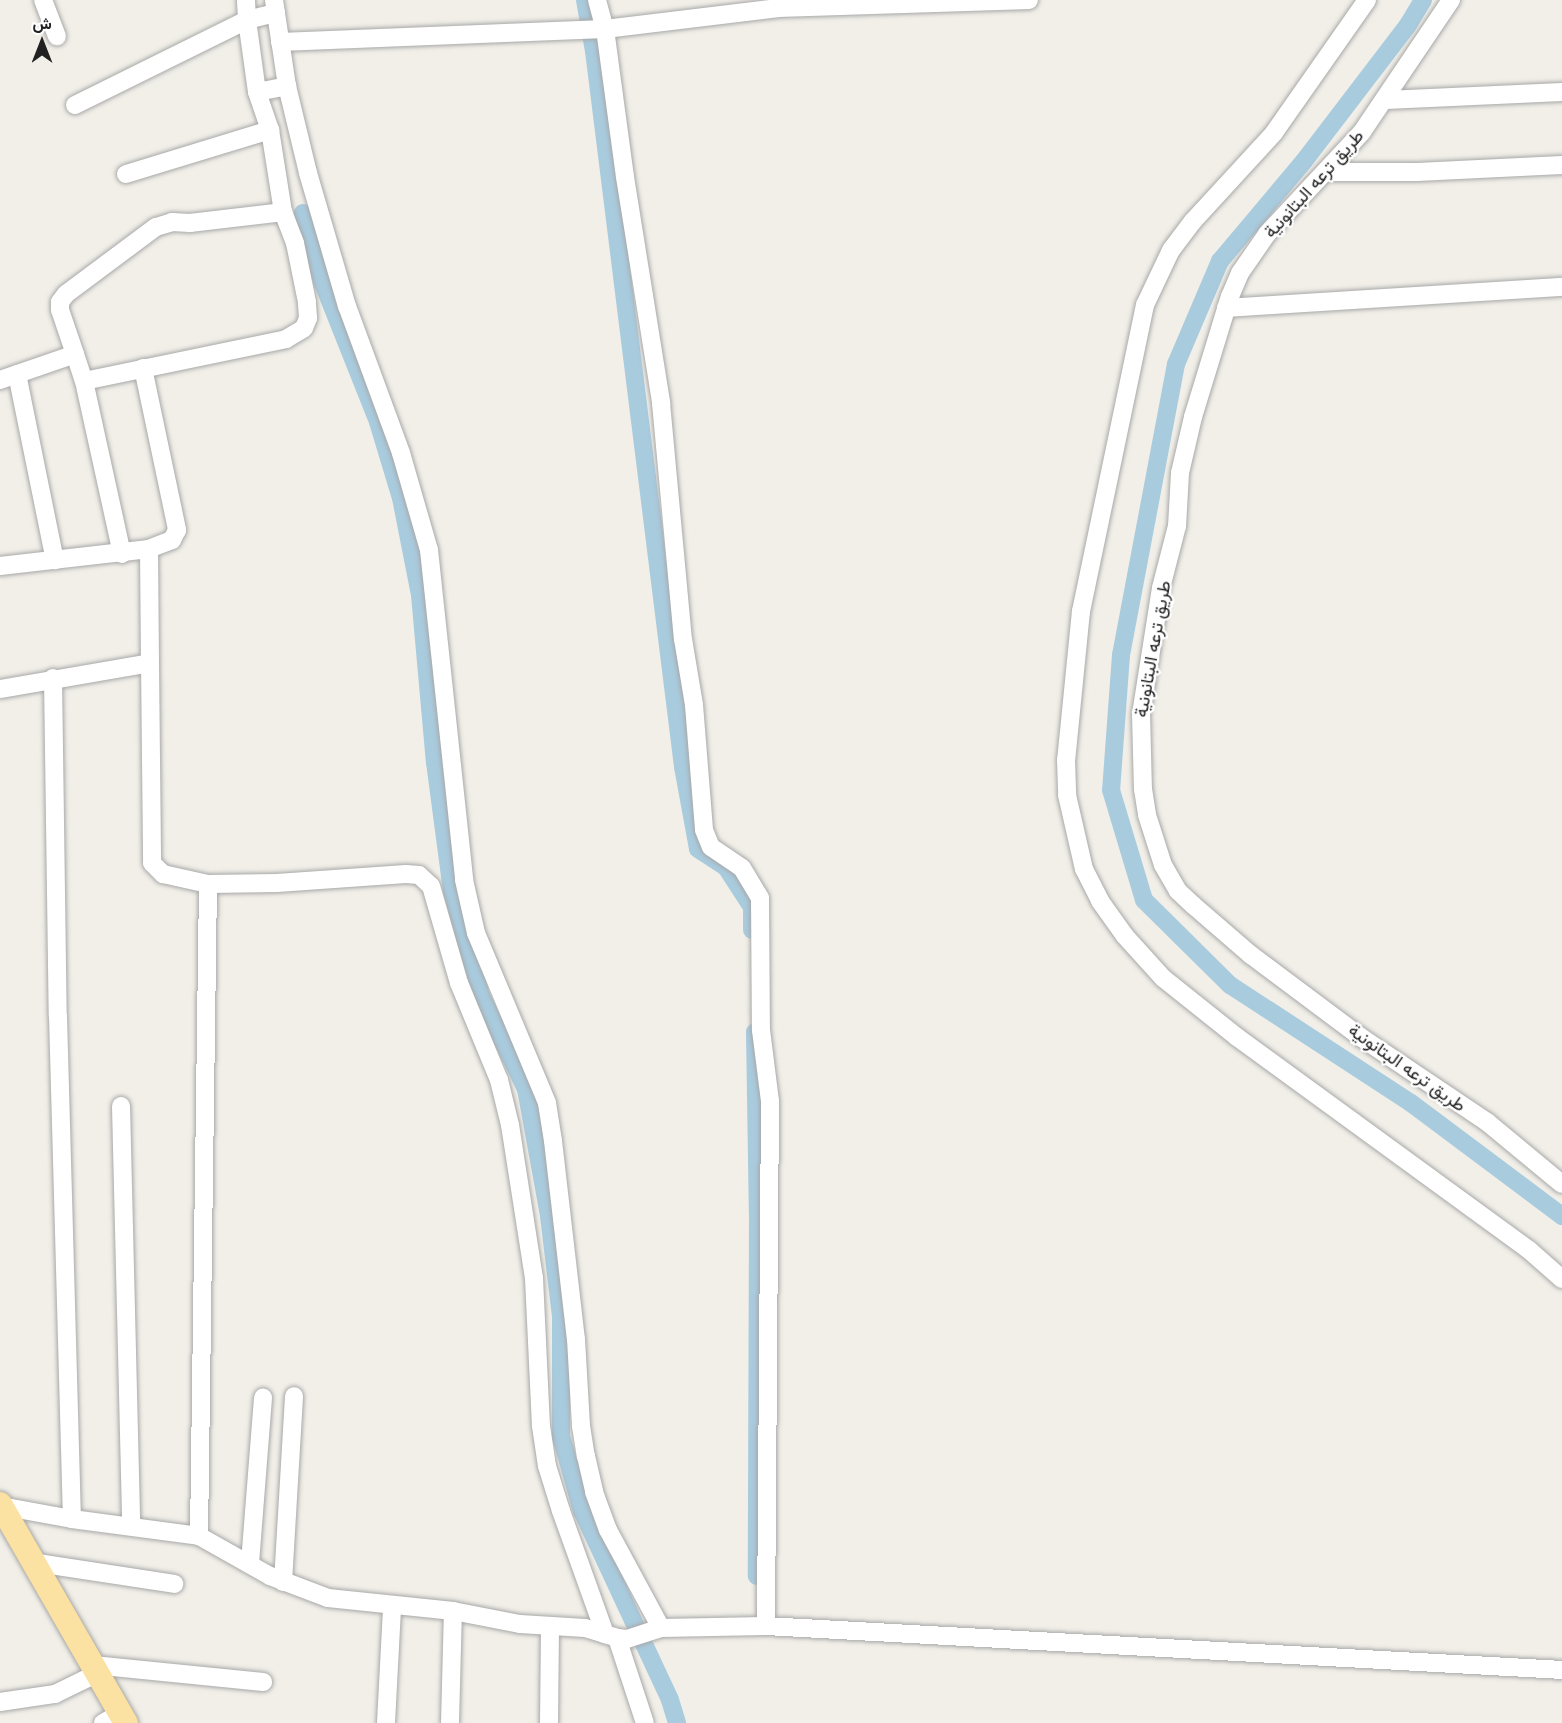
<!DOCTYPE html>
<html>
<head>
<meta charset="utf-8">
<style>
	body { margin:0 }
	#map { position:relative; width:1562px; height:1723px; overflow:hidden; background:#f1efe8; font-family:"Space Grotesk",Vazirmatn,sans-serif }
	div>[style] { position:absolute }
	.canal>* { height:18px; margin:-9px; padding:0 9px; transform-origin:9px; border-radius:9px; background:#a9cbde }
	.roads { filter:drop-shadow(0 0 2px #a8a8a8) drop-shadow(0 0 2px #a8a8a8) }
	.minor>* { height:18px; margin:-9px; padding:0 9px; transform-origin:9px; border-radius:9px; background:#fff }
	.major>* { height:24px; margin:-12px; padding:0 12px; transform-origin:12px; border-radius:12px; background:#fbe1a2 }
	span { translate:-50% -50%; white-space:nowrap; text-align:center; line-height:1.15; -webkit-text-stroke:4.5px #fff; paint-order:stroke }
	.street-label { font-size:18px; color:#212121 }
	.north { position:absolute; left:12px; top:12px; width:60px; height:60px; -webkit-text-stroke:4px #fff; paint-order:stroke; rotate:0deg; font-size:16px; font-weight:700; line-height:24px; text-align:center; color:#212121 }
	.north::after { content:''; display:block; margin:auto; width:21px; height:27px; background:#212121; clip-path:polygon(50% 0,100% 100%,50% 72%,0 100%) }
</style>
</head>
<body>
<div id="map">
	<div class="canal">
		<div style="left:585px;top:0;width:52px;rotate:80deg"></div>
		<div style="left:594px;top:51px;width:722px;rotate:82.91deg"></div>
		<div style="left:683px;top:767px;width:83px;rotate:79.6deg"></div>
		<div style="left:698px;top:849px;width:33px;rotate:33deg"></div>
		<div style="left:726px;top:867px;width:48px;rotate:57deg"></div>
		<div style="left:752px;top:907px;width:23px;rotate:90deg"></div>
		<div style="left:1423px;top:0;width:29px;rotate:121deg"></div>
		<div style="left:1408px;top:25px;width:171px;rotate:127.4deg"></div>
		<div style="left:1304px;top:161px;width:131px;rotate:130deg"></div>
		<div style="left:1220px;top:261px;width:112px;rotate:113.1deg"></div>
		<div style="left:1176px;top:364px;width:296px;rotate:100.7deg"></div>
		<div style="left:1121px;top:655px;width:135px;rotate:94.2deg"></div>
		<div style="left:1111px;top:790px;width:115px;rotate:73.3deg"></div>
		<div style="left:1144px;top:900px;width:121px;rotate:44.7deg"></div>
		<div style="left:1230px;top:985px;width:216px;rotate:33.1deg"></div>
		<div style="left:1411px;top:1103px;width:189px;rotate:36.8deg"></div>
		<div style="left:303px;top:213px;width:71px;rotate:74.4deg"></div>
		<div style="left:322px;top:281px;width:152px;rotate:68.3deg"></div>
		<div style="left:378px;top:422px;width:79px;rotate:73.2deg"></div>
		<div style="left:401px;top:498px;width:99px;rotate:78.9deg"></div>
		<div style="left:420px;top:595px;width:168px;rotate:84.9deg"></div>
		<div style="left:435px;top:762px;width:130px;rotate:82.5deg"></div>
		<div style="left:452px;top:891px;width:109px;rotate:74.6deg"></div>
		<div style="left:481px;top:996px;width:103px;rotate:64.2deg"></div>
		<div style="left:526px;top:1089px;width:129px;rotate:79.7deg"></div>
		<div style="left:549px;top:1216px;width:101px;rotate:83.2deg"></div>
		<div style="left:561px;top:1316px;width:120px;rotate:90deg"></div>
		<div style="left:561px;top:1436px;width:78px;rotate:74.4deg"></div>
		<div style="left:582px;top:1511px;width:208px;rotate:65deg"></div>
		<div style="left:670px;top:1700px;width:24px;rotate:73deg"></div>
		<div style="left:755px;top:1032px;width:182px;rotate:89.1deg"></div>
		<div style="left:758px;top:1214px;width:362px;rotate:90.2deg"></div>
	</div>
	<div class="roads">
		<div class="minor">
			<div style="left:43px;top:0;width:39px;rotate:69deg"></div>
			<div style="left:274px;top:0;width:87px;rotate:81.4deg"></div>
			<div style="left:597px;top:0;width:30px;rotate:75deg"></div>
			<div style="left:605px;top:29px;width:149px;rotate:82.3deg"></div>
			<div style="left:625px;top:177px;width:229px;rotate:80.9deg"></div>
			<div style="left:661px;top:403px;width:237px;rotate:84.7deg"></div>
			<div style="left:683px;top:639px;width:67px;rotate:80.5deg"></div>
			<div style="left:694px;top:705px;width:125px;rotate:85.4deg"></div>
			<div style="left:704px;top:830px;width:18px;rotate:68deg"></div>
			<div style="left:711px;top:847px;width:37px;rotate:34deg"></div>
			<div style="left:742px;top:868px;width:35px;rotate:59deg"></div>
			<div style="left:760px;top:898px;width:132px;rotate:89.6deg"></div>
			<div style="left:761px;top:1030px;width:72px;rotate:82.8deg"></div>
			<div style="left:770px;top:1101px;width:525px;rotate:90.44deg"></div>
			<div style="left:1367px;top:0;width:162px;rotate:125deg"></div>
			<div style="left:1274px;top:133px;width:120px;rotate:132.6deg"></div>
			<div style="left:1193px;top:221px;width:36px;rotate:127deg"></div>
			<div style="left:1171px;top:250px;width:61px;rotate:115.3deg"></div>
			<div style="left:1145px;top:305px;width:313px;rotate:101.8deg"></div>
			<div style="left:1081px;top:611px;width:150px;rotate:95.7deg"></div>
			<div style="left:1066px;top:760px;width:35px;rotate:88deg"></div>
			<div style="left:1067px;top:795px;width:76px;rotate:77.1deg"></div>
			<div style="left:1084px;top:869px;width:36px;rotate:63deg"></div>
			<div style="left:1100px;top:901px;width:43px;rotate:54.5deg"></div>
			<div style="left:1125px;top:936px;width:57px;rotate:47.9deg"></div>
			<div style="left:1163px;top:978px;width:95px;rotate:38.6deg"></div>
			<div style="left:1237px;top:1037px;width:361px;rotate:36.1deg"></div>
			<div style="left:1529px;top:1250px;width:44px;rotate:41.3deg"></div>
			<div style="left:1451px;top:0;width:159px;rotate:124deg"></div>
			<div style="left:1362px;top:132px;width:139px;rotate:133deg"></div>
			<div style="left:1267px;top:234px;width:47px;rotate:124.7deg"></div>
			<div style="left:1240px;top:273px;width:25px;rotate:113deg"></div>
			<div style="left:1230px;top:296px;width:127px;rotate:107deg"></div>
			<div style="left:1193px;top:417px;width:57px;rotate:103.1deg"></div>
			<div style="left:1180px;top:473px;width:53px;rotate:93.2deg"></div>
			<div style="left:1177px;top:526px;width:64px;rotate:104.5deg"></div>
			<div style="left:1161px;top:588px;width:128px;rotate:99deg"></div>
			<div style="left:1141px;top:714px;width:75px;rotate:88.5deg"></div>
			<div style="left:1143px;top:789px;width:26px;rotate:81deg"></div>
			<div style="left:1147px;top:815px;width:52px;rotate:72.3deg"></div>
			<div style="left:1163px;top:865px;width:30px;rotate:60deg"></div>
			<div style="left:1178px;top:891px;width:21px;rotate:43deg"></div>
			<div style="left:1193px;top:905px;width:77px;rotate:40.8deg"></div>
			<div style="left:1251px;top:955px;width:139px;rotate:36.8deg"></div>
			<div style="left:1362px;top:1038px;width:151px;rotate:33.9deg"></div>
			<div style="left:1487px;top:1122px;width:97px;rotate:39.6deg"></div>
			<div style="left:280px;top:42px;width:325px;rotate:-2.3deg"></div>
			<div style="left:605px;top:29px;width:175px;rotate:-6.9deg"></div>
			<div style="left:779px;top:8px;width:250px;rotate:-1.8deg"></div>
			<div style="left:257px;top:92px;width:31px;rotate:-11deg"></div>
			<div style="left:287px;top:86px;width:89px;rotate:76.4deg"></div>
			<div style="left:308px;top:173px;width:139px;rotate:73.7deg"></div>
			<div style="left:347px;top:306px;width:157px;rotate:69.8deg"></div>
			<div style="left:401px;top:453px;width:101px;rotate:73.9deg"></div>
			<div style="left:429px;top:550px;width:332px;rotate:83.9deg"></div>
			<div style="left:464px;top:880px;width:54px;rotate:77.2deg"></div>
			<div style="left:476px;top:933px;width:184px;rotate:67.3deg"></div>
			<div style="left:547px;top:1103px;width:38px;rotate:81deg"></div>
			<div style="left:553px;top:1141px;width:199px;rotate:83.4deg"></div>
			<div style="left:576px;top:1339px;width:87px;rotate:86.7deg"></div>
			<div style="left:581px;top:1426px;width:30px;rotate:81deg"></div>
			<div style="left:586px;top:1456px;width:37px;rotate:77deg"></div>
			<div style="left:594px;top:1492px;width:40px;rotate:69.8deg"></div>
			<div style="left:608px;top:1530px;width:111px;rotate:61.6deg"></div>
			<div style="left:1386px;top:100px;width:176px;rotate:-2.6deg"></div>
			<div style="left:75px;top:105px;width:192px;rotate:-26.3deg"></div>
			<div style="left:247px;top:20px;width:20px;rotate:-93deg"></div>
			<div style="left:1326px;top:172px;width:91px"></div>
			<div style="left:1417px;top:172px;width:145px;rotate:-2.8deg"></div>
			<div style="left:126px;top:174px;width:151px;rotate:-17deg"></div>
			<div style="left:270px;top:130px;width:40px;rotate:-108.9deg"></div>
			<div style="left:257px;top:92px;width:73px;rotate:-97.9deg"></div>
			<div style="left:247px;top:20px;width:30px;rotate:-14deg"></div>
			<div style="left:1226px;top:308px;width:337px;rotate:-3.6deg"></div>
			<div style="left:75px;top:354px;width:46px;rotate:-108.8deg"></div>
			<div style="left:60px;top:310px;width:8px;rotate:-90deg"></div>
			<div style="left:60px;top:302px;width:10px;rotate:-53deg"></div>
			<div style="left:66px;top:294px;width:112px;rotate:-36.7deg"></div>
			<div style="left:156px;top:227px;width:17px;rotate:-17deg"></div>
			<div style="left:172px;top:222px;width:18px;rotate:3deg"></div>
			<div style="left:190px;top:223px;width:94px;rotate:-6.7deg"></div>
			<div style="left:143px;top:368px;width:166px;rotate:78.1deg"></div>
			<div style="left:177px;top:530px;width:11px;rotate:117deg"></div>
			<div style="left:172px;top:540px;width:25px;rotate:159deg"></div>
			<div style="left:17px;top:374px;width:190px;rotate:78.5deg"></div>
			<div style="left:0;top:380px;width:79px;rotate:-19.1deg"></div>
			<div style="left:75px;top:354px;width:28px;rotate:72deg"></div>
			<div style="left:84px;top:381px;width:177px;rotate:77.6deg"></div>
			<div style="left:84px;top:381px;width:206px;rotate:-11.7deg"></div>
			<div style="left:286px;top:339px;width:21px;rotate:-31deg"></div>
			<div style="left:304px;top:328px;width:11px;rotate:-68deg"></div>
			<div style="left:308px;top:318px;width:16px;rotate:-94deg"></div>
			<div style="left:307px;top:302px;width:60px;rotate:-101.5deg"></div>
			<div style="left:295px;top:243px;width:33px;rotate:-111deg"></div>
			<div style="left:283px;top:212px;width:83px;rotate:-99deg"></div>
			<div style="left:0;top:566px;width:150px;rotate:-6.5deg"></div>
			<div style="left:149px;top:549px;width:114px;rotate:89.5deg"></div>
			<div style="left:53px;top:678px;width:338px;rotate:89.2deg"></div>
			<div style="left:58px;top:1016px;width:503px;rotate:88.41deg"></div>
			<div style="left:0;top:689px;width:152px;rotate:-9.8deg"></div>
			<div style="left:150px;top:663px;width:200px;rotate:89.4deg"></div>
			<div style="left:152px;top:863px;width:16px;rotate:45deg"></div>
			<div style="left:163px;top:874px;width:46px;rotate:12.5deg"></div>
			<div style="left:208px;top:884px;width:69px;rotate:-0.8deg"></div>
			<div style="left:277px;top:883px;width:129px;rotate:-4deg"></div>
			<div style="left:406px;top:874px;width:13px;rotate:4deg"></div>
			<div style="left:419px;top:875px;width:16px;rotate:43deg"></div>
			<div style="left:431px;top:886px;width:101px;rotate:73.9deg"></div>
			<div style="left:459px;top:983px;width:105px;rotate:67.6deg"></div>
			<div style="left:499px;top:1080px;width:46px;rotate:76.3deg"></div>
			<div style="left:510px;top:1125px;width:155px;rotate:81.1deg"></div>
			<div style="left:534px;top:1278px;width:148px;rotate:87.3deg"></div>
			<div style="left:541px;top:1426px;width:40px;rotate:81.5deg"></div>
			<div style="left:547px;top:1466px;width:47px;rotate:72.7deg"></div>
			<div style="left:561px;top:1511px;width:131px;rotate:70.3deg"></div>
			<div style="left:121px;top:1106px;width:420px;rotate:88.6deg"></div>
			<div style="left:1px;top:1506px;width:72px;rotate:10.4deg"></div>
			<div style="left:72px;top:1519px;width:128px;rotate:7.6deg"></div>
			<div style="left:199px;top:1536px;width:81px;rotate:29.4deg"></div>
			<div style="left:270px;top:1576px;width:62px;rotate:20.8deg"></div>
			<div style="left:328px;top:1598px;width:126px;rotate:5.9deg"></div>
			<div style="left:453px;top:1611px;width:68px;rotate:11deg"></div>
			<div style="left:520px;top:1624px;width:65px;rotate:3.5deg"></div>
			<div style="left:585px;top:1628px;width:34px;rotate:17deg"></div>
			<div style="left:617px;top:1638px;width:10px;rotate:6deg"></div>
			<div style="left:627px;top:1639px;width:36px;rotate:-18deg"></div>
			<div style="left:661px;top:1628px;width:105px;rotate:-1.1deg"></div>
			<div style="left:766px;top:1626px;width:797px;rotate:3.16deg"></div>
			<div style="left:199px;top:1536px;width:652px;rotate:-89.21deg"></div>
			<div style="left:31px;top:1562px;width:145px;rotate:8.7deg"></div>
			<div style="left:250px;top:1563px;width:166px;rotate:-85.5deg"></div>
			<div style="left:283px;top:1582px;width:186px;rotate:-86.6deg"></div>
			<div style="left:617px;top:1638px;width:89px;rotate:71.8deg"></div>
			<div style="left:93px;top:1665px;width:171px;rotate:5.7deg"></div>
			<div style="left:0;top:1702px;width:56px;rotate:-8.3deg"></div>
			<div style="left:55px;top:1694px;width:48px;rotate:-26deg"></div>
			<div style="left:103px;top:1723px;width:20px;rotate:-30deg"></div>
			<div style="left:386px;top:1723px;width:116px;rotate:-87deg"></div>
			<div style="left:450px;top:1723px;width:112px;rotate:-88.5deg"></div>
			<div style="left:549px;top:1723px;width:97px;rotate:-89.4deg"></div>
		</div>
		<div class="major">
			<div style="left:0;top:1504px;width:253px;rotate:60.1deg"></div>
		</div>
	</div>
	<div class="street-label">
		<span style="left:1314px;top:184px;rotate:-48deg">طريق ترعه البتانونية</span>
		<span style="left:1153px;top:649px;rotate:-80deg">طريق ترعه البتانونية</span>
		<span style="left:1407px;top:1068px;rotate:35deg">طريق ترعه البتانونية</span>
	</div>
	<div class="north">ش</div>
</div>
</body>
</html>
